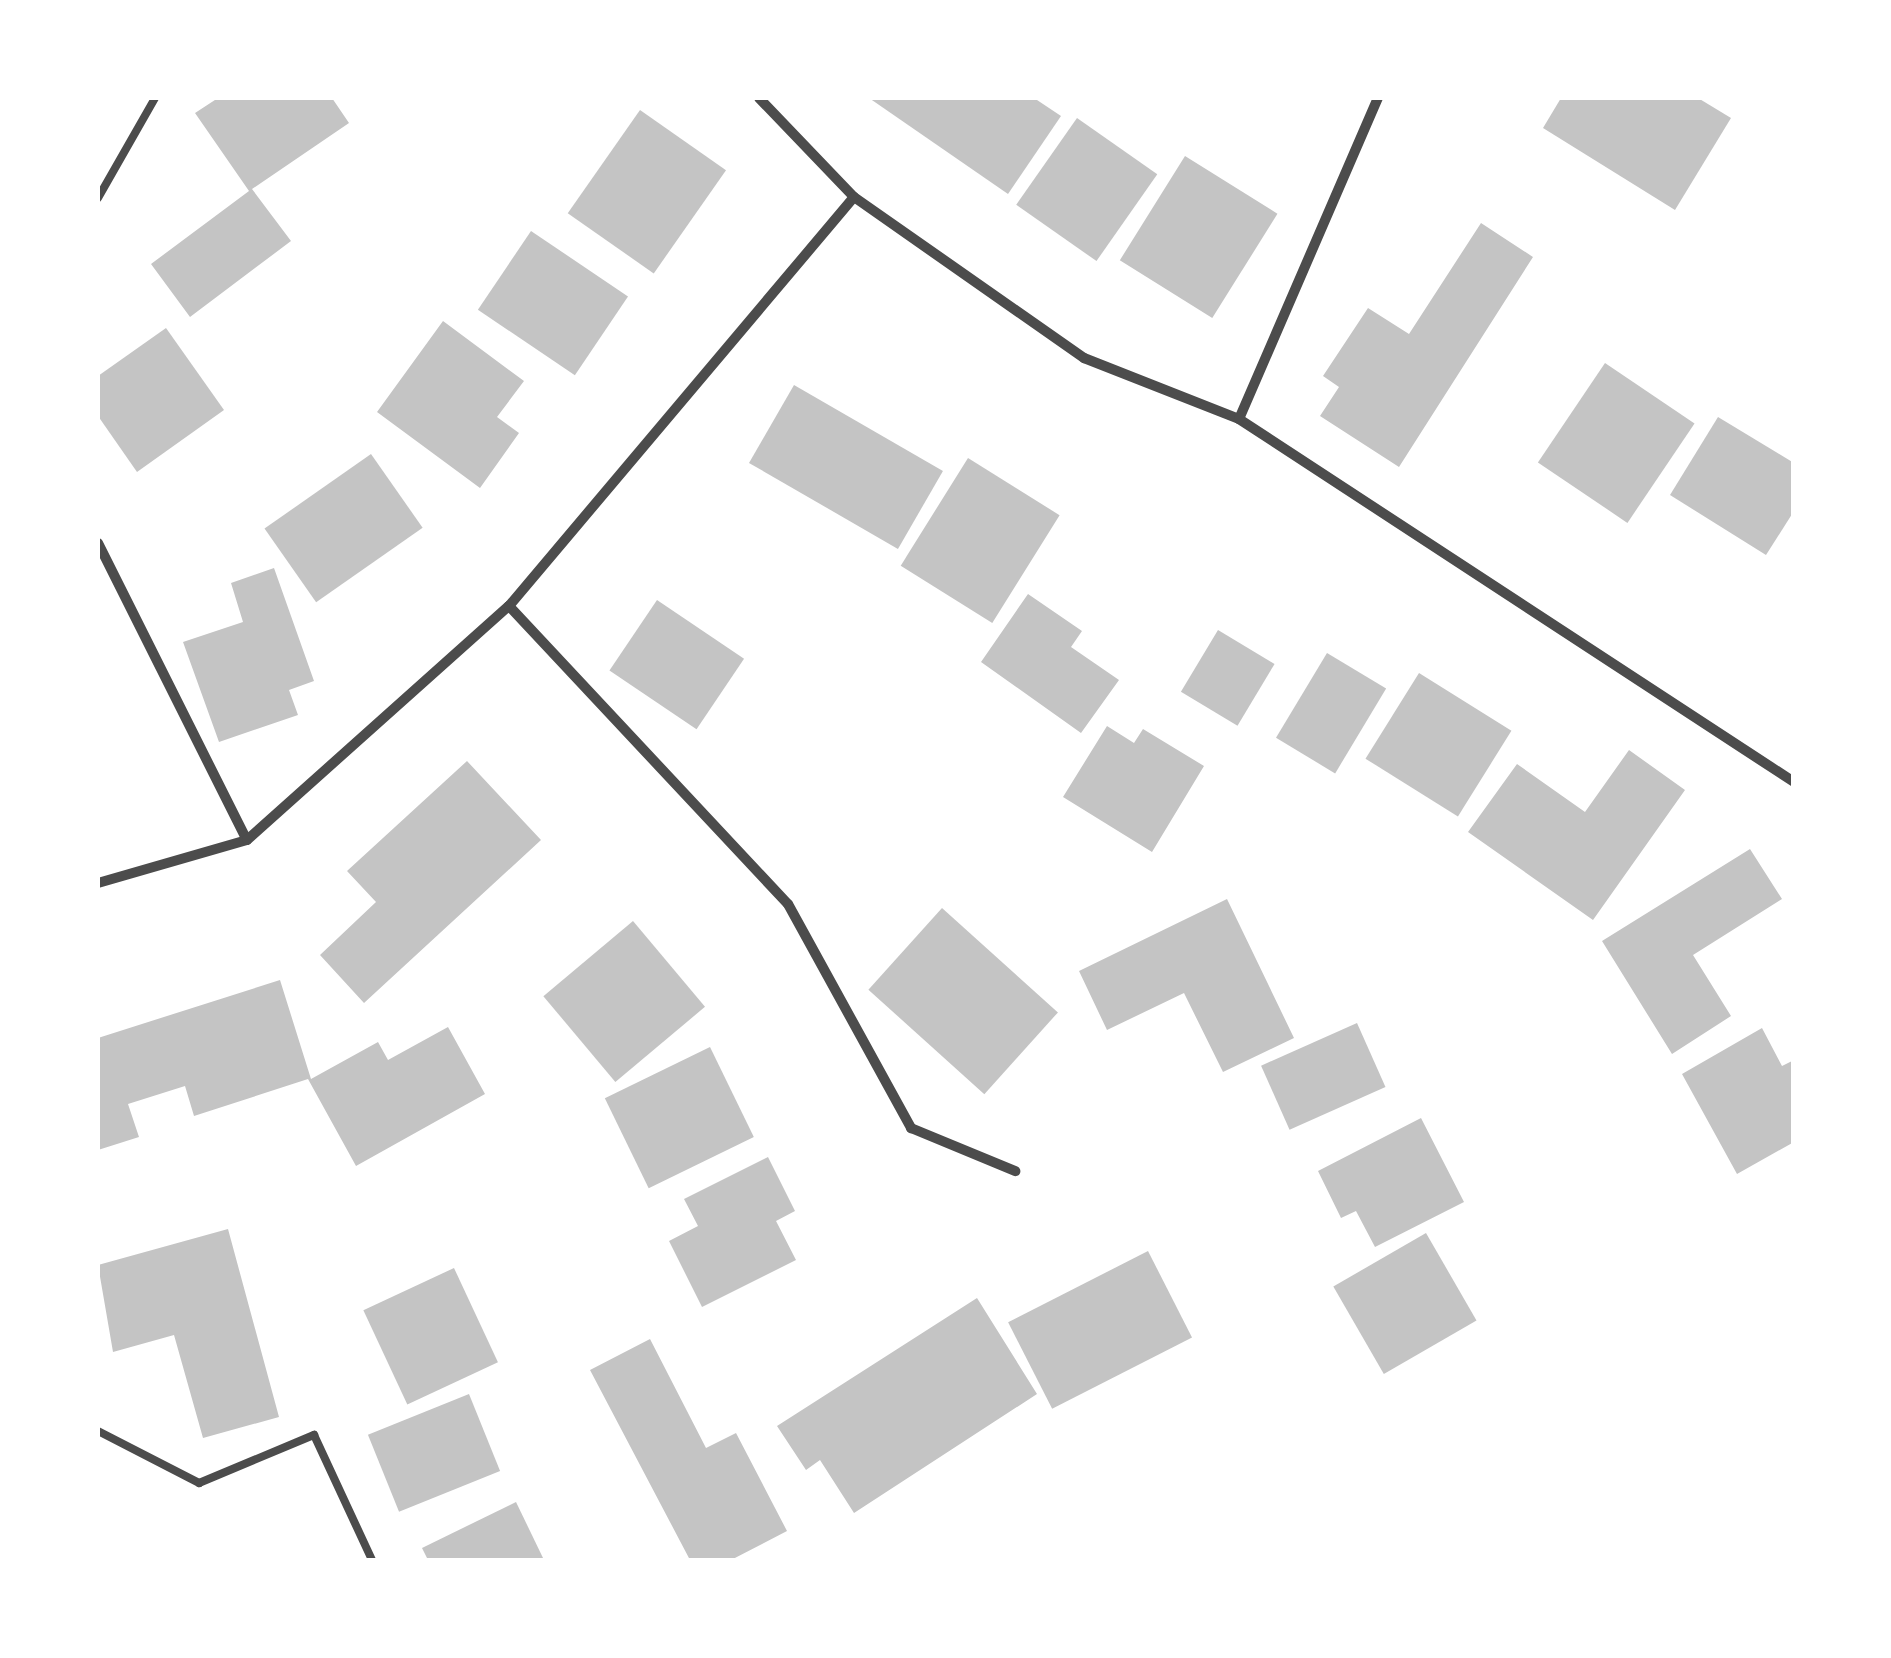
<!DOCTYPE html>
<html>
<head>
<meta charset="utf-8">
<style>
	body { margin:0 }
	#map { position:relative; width:1891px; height:1658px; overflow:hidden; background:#fff; font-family:Jost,sans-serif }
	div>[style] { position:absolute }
	.building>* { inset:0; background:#c4c4c4; transform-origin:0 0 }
	.service>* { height:8px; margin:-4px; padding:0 4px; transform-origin:4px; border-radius:4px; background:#4c4c4c }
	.minor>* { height:10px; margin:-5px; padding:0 5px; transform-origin:5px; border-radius:5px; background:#4c4c4c }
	span { translate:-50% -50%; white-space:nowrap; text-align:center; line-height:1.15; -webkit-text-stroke:10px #fff; paint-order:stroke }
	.frame { position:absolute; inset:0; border:100px solid #fff; pointer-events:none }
</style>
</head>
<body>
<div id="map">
	<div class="building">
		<div style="clip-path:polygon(218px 98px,332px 98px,349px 123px,252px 189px,291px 241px,190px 317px,151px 264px,249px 191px,195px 113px)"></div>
		<div style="clip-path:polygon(869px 98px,1034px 98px,1061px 116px,1008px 194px)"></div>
		<div style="clip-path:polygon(1561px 98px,1698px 98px,1731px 118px,1675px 210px,1543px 128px)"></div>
		<div style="left:640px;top:110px;width:105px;height:126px;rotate:35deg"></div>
		<div style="left:1077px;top:118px;width:98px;height:106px;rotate:35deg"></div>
		<div style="left:1185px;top:156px;width:109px;height:123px;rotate:32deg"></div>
		<div style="clip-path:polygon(1481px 223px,1533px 257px,1399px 467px,1320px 416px,1339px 387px,1323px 376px,1368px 308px,1409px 334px)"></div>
		<div style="left:531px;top:231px;width:117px;height:95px;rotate:34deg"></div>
		<div style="clip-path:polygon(443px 321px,524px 381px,497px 417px,519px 433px,480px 488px,377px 412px)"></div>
		<div style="clip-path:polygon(166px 328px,224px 410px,137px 472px,98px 416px,98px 376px)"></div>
		<div style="left:1605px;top:363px;width:108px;height:120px;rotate:34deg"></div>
		<div style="left:794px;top:385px;width:172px;height:90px;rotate:30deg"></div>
		<div style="clip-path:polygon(1718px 417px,1794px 463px,1794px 511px,1766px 555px,1670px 495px)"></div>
		<div style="left:371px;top:454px;width:90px;height:130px;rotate:55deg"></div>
		<div style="left:968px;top:458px;width:108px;height:127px;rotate:32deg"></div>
		<div style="clip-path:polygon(274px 568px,314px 681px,289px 690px,298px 715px,219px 742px,183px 642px,243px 622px,231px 583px)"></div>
		<div style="clip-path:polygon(1028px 594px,1082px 631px,1071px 647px,1119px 680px,1081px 733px,981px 662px)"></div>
		<div style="left:657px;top:600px;width:105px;height:85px;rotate:34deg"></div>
		<div style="left:1218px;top:630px;width:66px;height:72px;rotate:31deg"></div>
		<div style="left:1327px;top:653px;width:69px;height:99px;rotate:31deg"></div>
		<div style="left:1419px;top:673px;width:109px;height:101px;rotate:32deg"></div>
		<div style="clip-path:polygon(1107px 726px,1134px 743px,1143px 729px,1204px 766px,1152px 852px,1063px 797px)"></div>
		<div style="clip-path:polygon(1629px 750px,1685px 790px,1593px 920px,1468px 832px,1517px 764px,1585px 812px)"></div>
		<div style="clip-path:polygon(467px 761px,541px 840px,364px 1003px,320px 955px,376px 902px,347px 871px)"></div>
		<div style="clip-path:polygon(1750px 849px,1782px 899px,1693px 955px,1731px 1016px,1672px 1054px,1602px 941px)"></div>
		<div style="clip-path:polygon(1227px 899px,1294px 1038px,1223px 1072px,1184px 993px,1107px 1030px,1079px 971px)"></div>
		<div style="left:942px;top:908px;width:156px;height:110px;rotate:42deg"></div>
		<div style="left:633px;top:921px;width:112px;height:117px;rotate:50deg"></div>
		<div style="clip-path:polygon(280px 980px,311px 1079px,378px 1042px,388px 1060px,448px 1027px,485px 1094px,356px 1166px,308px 1079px,194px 1116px,185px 1086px,128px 1104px,139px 1137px,98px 1150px,98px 1038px)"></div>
		<div style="left:1357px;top:1023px;width:70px;height:105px;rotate:66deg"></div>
		<div style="clip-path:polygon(1762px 1028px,1782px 1066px,1794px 1060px,1794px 1142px,1737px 1174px,1682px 1074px)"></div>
		<div style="left:710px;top:1047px;width:100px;height:117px;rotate:64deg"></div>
		<div style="clip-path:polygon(1421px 1118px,1464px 1202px,1375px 1247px,1356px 1211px,1341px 1218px,1318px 1171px)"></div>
		<div style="clip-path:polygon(768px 1157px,795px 1211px,776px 1221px,796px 1260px,702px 1307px,669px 1241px,698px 1226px,684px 1199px)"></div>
		<div style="clip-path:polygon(228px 1229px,279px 1417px,203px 1438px,174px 1335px,113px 1352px,98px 1265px)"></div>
		<div style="left:1426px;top:1233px;width:101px;height:107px;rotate:60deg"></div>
		<div style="left:1148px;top:1251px;width:97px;height:157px;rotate:63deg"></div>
		<div style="left:454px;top:1268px;width:104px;height:100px;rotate:65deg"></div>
		<div style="clip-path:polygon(977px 1298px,1037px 1394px,854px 1513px,820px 1460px,806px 1470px,777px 1426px)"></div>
		<div style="clip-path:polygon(650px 1339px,706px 1448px,736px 1433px,787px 1531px,731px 1560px,690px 1560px,590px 1370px)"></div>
		<div style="left:469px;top:1394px;width:83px;height:109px;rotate:68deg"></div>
		<div style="clip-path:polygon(516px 1502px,544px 1560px,428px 1560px,422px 1548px)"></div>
	</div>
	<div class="service">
		<div style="left:98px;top:198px;width:115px;rotate:-60.3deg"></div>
		<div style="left:98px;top:1431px;width:114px;rotate:27.2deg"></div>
		<div style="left:199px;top:1483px;width:125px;rotate:-22.7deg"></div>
		<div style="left:314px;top:1435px;width:138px;rotate:65.1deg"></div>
	</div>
	<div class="minor">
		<div style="left:759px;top:98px;width:137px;rotate:46.2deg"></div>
		<div style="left:854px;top:197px;width:281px;rotate:35deg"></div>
		<div style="left:1084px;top:358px;width:167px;rotate:21.5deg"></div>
		<div style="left:1239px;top:419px;width:663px;rotate:33.19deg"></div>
		<div style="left:1239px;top:419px;width:350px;rotate:-66.6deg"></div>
		<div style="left:98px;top:543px;width:332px;rotate:63.4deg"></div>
		<div style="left:509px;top:606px;width:408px;rotate:46.9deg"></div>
		<div style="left:788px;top:904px;width:256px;rotate:61.2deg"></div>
		<div style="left:911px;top:1128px;width:113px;rotate:22.5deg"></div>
		<div style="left:98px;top:883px;width:155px;rotate:-16.1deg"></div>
		<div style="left:247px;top:840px;width:351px;rotate:-41.8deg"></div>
		<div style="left:509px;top:606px;width:535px;rotate:-49.85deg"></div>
	</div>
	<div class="frame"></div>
</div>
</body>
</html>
